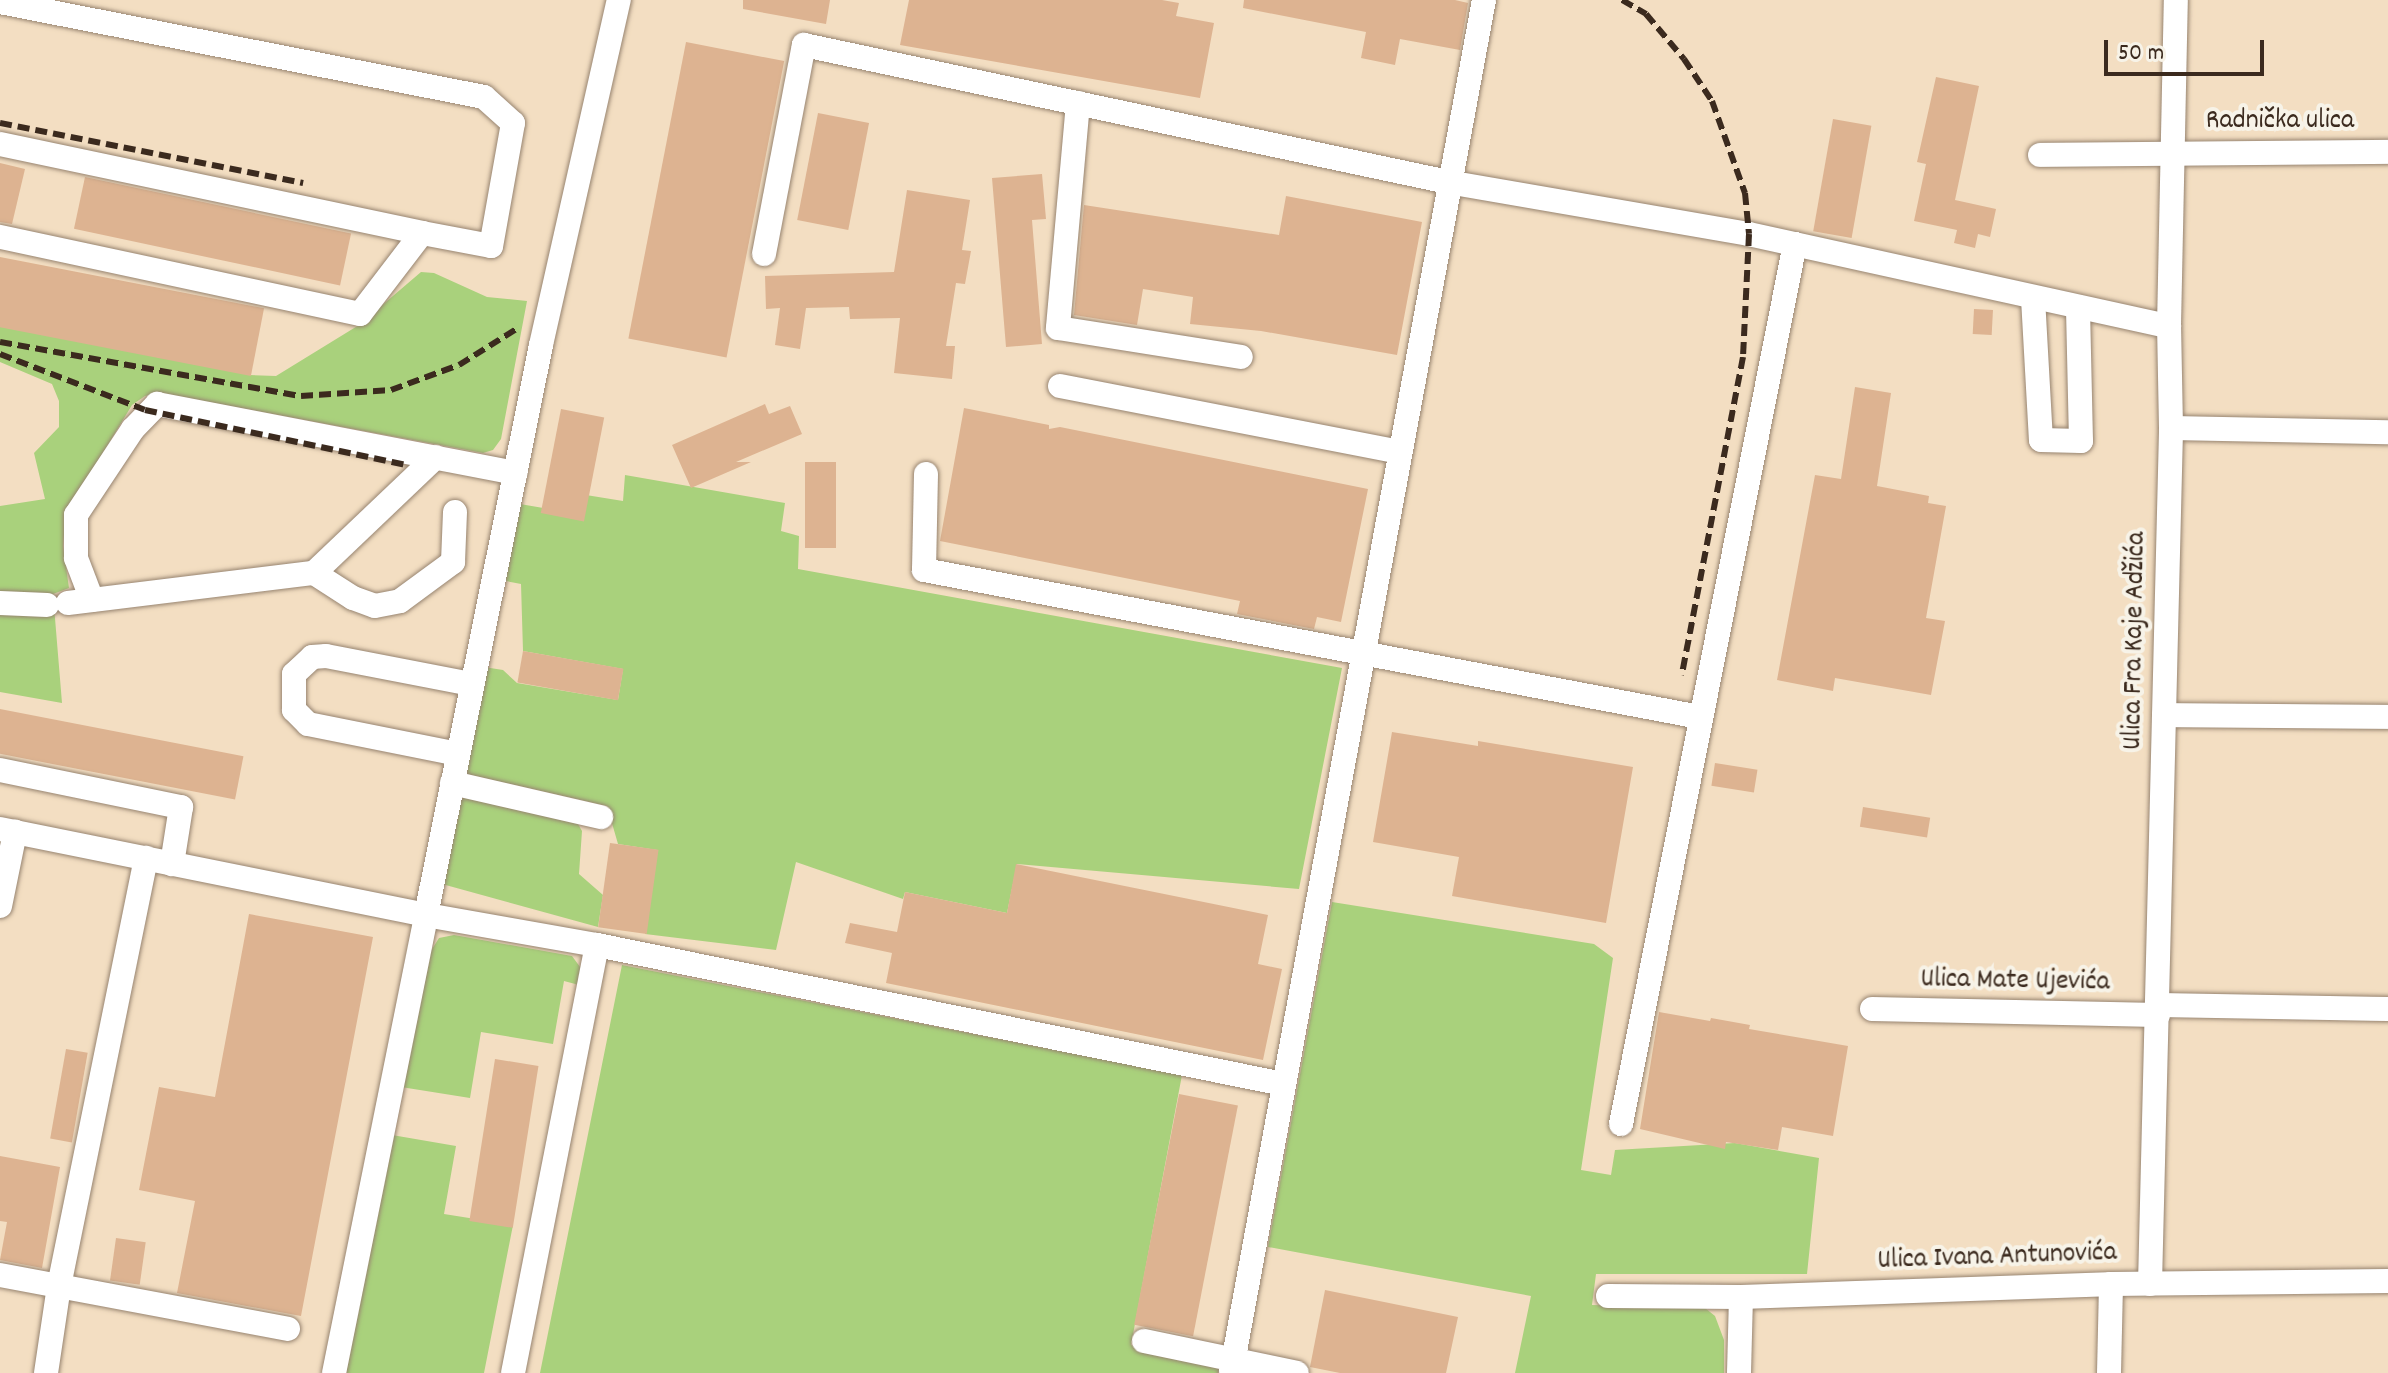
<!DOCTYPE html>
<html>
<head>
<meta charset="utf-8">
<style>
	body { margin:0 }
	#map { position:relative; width:2388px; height:1373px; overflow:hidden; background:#f3dec2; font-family:Dekko,sans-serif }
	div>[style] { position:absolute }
	.green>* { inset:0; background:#a9d17c }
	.building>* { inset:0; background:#ddb391; transform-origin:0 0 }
	.roads { filter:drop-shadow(0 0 2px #978470) drop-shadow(0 0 2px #978470) }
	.minor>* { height:24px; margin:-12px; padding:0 12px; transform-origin:12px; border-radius:12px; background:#fff }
	.rail>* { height:6px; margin-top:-3px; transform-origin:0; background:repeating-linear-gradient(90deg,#3b2a1e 0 12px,transparent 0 18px) }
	span { translate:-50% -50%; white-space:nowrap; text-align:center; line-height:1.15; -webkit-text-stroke:8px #f7f3e8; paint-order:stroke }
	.street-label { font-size:28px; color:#3b2a1e }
	.scale { position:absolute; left:2104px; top:40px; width:160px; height:36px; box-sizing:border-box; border:4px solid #3b2a1e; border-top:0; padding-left:10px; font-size:24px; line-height:28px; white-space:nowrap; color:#3b2a1e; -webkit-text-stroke:6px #f7f3e8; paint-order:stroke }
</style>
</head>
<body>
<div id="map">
	<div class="green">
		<div style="clip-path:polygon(421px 272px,434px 273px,487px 297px,527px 301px,501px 439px,493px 450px,483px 453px,159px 393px,145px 396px,132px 405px,70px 507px,65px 522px,63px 546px,69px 588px,53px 594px,62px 703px,0 692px,0 506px,45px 499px,34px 453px,59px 427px,59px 401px,52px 384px,0 362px,0 326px,250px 375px,276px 376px,359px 325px)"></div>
		<div style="clip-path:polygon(625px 475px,785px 503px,781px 531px,799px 536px,798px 569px,1342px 668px,1299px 889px,1017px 864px,1007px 913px,905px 892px,903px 899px,796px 862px,776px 950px,645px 934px,657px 850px,618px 844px,607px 806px,466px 774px,484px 667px,503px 670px,517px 683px,618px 700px,623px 669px,523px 651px,521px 584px,501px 580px,520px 504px,584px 515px,586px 495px,623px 501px)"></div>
		<div style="clip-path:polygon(461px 797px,574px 817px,582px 831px,579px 874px,603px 895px,598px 927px,442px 884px)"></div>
		<div style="clip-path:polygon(1332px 902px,1594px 944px,1613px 958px,1581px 1170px,1611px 1175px,1615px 1150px,1735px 1143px,1819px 1158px,1807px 1274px,1596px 1274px,1592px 1305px,1705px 1308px,1715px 1316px,1724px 1340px,1724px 1373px,1515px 1373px,1531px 1296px,1268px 1247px)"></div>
		<div style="clip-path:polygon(454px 935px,572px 956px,583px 971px,579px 985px,564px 981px,553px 1044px,481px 1032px,470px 1098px,401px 1087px,424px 962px,439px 938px)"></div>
		<div style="clip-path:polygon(622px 965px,1182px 1075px,1131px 1345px,1219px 1369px,1218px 1373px,540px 1373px)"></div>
		<div style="clip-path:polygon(392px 1135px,456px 1146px,444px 1214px,513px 1225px,484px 1373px,346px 1373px)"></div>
	</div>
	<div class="building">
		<div style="clip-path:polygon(743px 0,830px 0,826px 24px,743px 9px)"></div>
		<div style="clip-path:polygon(909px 0,1162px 0,1179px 3px,1176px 16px,1214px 23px,1200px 98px,900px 45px)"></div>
		<div style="clip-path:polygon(1244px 0,1455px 0,1468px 3px,1460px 50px,1400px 39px,1395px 65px,1361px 58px,1366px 32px,1243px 8px)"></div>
		<div style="left:686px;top:42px;width:100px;height:302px;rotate:11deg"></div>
		<div style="clip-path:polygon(1936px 77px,1979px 86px,1955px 200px,1996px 209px,1990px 237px,1978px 234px,1975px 248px,1954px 243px,1957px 230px,1914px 221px,1926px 164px,1917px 162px)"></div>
		<div style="left:818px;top:113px;width:52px;height:109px;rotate:11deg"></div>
		<div style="left:1833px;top:119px;width:39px;height:114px;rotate:10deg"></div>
		<div style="clip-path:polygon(0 163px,25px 169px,12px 224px,0 222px)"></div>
		<div style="clip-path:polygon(1042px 174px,1046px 219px,1032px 220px,1042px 344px,1006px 347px,992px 178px)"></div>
		<div style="left:85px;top:177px;width:272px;height:53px;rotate:12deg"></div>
		<div style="clip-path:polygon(907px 190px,970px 200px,962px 250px,971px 251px,965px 284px,956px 283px,946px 346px,955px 346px,952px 379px,894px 373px,900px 318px,850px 319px,849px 307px,806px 308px,800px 349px,775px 345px,780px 308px,766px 309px,765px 276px,894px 272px)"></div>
		<div style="clip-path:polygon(1286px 196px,1422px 222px,1397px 355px,1261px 331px,1190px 324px,1193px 297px,1143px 289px,1137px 325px,1074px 315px,1084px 205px,1279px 235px)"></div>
		<div style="left:0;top:257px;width:269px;height:69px;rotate:11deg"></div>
		<div style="left:1974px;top:309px;width:19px;height:25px;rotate:3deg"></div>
		<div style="clip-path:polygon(1855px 387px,1891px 393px,1877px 486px,1929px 496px,1928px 503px,1946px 506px,1926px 618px,1945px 621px,1931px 695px,1835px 678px,1833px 691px,1777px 680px,1815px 475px,1841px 479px)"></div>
		<div style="clip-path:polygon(765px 404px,769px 414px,790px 406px,802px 434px,736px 462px,751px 462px,691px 488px,672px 445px)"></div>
		<div style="clip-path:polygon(964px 408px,1049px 425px,1049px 429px,1060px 427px,1368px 489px,1341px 622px,1317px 617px,1314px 629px,1237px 614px,1240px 601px,940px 541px)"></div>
		<div style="left:561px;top:409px;width:44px;height:106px;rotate:11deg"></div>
		<div style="left:805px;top:462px;width:31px;height:86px"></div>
		<div style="left:523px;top:651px;width:102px;height:32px;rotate:10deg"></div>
		<div style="left:0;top:709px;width:248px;height:44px;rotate:11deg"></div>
		<div style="clip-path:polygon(1392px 732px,1478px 746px,1478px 741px,1633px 767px,1606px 923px,1452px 896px,1459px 857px,1373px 842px)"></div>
		<div style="left:1715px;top:763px;width:43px;height:23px;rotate:9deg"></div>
		<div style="left:1863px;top:807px;width:68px;height:20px;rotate:9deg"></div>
		<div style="left:610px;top:843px;width:49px;height:85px;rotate:8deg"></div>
		<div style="clip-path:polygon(1016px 864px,1268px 915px,1258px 964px,1282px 969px,1263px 1060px,886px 983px,892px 953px,845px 943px,850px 923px,897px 932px,905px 892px,1007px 913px)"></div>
		<div style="clip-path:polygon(249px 914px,373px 937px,301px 1316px,177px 1293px,195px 1201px,139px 1190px,159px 1087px,215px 1097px)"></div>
		<div style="clip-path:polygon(1659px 1012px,1710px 1021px,1711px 1018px,1750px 1025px,1749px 1029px,1848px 1046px,1833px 1136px,1782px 1127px,1778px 1150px,1726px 1142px,1725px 1149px,1640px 1129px)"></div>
		<div style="left:66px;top:1049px;width:22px;height:91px;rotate:10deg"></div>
		<div style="left:495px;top:1059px;width:44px;height:164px;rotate:9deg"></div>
		<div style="left:1179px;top:1094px;width:60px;height:235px;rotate:11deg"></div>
		<div style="clip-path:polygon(0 1156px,60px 1167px,42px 1268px,0 1260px,7px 1222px,0 1221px)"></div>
		<div style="left:116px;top:1238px;width:30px;height:43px;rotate:8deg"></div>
		<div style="clip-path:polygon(1325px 1290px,1458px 1317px,1446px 1373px,1340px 1373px,1310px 1367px)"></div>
	</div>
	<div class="roads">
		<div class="minor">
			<div style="left:0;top:2px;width:493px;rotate:11.1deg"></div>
			<div style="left:484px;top:97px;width:39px;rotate:42deg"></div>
			<div style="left:513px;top:123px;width:125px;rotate:100.1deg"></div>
			<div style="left:491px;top:246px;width:70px;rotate:-169.3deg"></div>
			<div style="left:1078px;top:103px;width:226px;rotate:95.1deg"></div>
			<div style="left:1058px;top:328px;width:185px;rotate:9deg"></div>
			<div style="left:0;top:144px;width:431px;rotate:11.9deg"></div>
			<div style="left:422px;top:233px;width:102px;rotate:127.4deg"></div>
			<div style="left:360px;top:314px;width:368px;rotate:-167.9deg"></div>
			<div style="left:2040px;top:155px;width:348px;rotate:-0.5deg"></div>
			<div style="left:764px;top:254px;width:213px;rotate:-79.2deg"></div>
			<div style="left:804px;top:45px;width:658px;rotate:12.01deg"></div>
			<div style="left:1448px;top:182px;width:305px;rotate:9.8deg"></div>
			<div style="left:1749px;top:234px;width:430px;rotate:12.4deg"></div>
			<div style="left:2033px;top:298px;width:142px;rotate:86.8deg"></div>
			<div style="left:2041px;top:440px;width:40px;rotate:1.4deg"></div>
			<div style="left:2081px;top:441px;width:134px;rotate:-91.3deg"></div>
			<div style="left:1060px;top:386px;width:345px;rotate:11deg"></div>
			<div style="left:2171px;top:428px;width:217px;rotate:1.1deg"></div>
			<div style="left:926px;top:474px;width:96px;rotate:91.2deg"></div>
			<div style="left:924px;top:570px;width:790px;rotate:10.73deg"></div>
			<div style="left:314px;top:573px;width:46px;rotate:32.7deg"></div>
			<div style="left:353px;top:598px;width:23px;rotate:20deg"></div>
			<div style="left:375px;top:606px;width:25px;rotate:-11deg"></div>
			<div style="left:400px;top:601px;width:66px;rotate:-36.3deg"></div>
			<div style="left:453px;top:562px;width:50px;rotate:-87.7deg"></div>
			<div style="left:92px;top:600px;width:45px;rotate:-110.9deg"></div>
			<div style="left:76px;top:558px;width:43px;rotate:-90deg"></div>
			<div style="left:76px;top:515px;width:103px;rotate:-56.5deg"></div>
			<div style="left:133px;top:429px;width:35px;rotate:-46deg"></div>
			<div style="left:157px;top:404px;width:365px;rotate:10.9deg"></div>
			<div style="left:0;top:603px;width:47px;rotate:2.4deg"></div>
			<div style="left:68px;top:603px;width:248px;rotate:-7deg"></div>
			<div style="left:314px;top:573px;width:168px;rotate:-43.6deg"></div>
			<div style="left:2164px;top:715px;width:224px;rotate:0.5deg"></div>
			<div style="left:458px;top:754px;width:153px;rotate:-168.7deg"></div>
			<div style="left:308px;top:724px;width:20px;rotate:-135deg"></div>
			<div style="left:294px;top:710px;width:36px;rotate:-90deg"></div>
			<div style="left:294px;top:674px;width:25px;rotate:-43deg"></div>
			<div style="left:312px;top:657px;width:14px;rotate:-4deg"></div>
			<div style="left:326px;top:656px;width:149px;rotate:10.9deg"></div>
			<div style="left:0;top:770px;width:185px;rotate:11.6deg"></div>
			<div style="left:181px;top:807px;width:58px;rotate:99deg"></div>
			<div style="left:452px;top:783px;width:153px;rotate:12.9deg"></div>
			<div style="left:0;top:829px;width:435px;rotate:11.4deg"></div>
			<div style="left:426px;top:915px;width:581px;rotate:-78.59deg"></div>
			<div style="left:541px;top:345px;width:354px;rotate:-77.3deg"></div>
			<div style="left:0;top:906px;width:76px;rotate:-78.5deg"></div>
			<div style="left:2159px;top:1005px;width:229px;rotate:1deg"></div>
			<div style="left:1872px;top:1009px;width:286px;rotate:1.2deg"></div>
			<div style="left:1621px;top:1124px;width:897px;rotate:-78.82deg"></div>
			<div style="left:0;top:1275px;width:293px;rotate:10.6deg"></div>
			<div style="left:2150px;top:1284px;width:856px;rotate:-88.59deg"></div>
			<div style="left:2171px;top:428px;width:102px;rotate:-91.1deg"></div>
			<div style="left:2169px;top:326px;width:326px;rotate:-88.8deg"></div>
			<div style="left:1608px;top:1296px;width:133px;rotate:0.4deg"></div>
			<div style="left:1741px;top:1297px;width:370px;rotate:-2deg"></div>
			<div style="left:2111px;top:1284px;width:277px;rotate:-0.6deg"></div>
			<div style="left:1144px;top:1341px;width:156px;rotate:11.8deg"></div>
			<div style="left:46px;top:1373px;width:88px;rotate:-81.5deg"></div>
			<div style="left:59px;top:1286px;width:437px;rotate:-78.5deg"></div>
			<div style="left:334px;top:1373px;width:467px;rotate:-78.6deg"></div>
			<div style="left:426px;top:915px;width:174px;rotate:10deg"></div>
			<div style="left:597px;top:945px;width:700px;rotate:11.45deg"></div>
			<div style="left:513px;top:1373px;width:436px;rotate:-78.9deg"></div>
			<div style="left:1231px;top:1373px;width:1396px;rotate:-79.56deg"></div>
			<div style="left:1739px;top:1373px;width:76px;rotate:-88.5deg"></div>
			<div style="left:2109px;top:1373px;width:89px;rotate:-88.7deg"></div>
		</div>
	</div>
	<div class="rail">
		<div style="left:1622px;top:0;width:28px;rotate:30deg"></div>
		<div style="left:1646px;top:14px;width:59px;rotate:49.8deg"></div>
		<div style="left:1684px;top:59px;width:50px;rotate:56.3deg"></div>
		<div style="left:1712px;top:101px;width:98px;rotate:70.3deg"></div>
		<div style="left:1745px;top:193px;width:41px;rotate:84.4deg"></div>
		<div style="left:1749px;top:234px;width:123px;rotate:92.8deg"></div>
		<div style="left:1743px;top:357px;width:324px;rotate:100.9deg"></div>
		<div style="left:0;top:123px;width:309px;rotate:11.2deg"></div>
		<div style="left:0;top:342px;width:306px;rotate:10.2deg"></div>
		<div style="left:301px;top:396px;width:90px;rotate:-3.8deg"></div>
		<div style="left:391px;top:390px;width:72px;rotate:-20.2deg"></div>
		<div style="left:459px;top:365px;width:70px;rotate:-32.1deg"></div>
		<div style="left:0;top:354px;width:155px;rotate:21.1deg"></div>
		<div style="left:145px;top:410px;width:267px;rotate:11.9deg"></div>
	</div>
	<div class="street-label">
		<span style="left:2280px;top:122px">Radnička ulica</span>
		<span style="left:2136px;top:641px;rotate:-89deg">Ulica Fra Kaje Adžića</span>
		<span style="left:2015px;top:982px;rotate:1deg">Ulica Mate Ujevića</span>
		<span style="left:1997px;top:1258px;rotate:-2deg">Ulica Ivana Antunovića</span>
	</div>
	<div class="scale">50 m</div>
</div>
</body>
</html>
